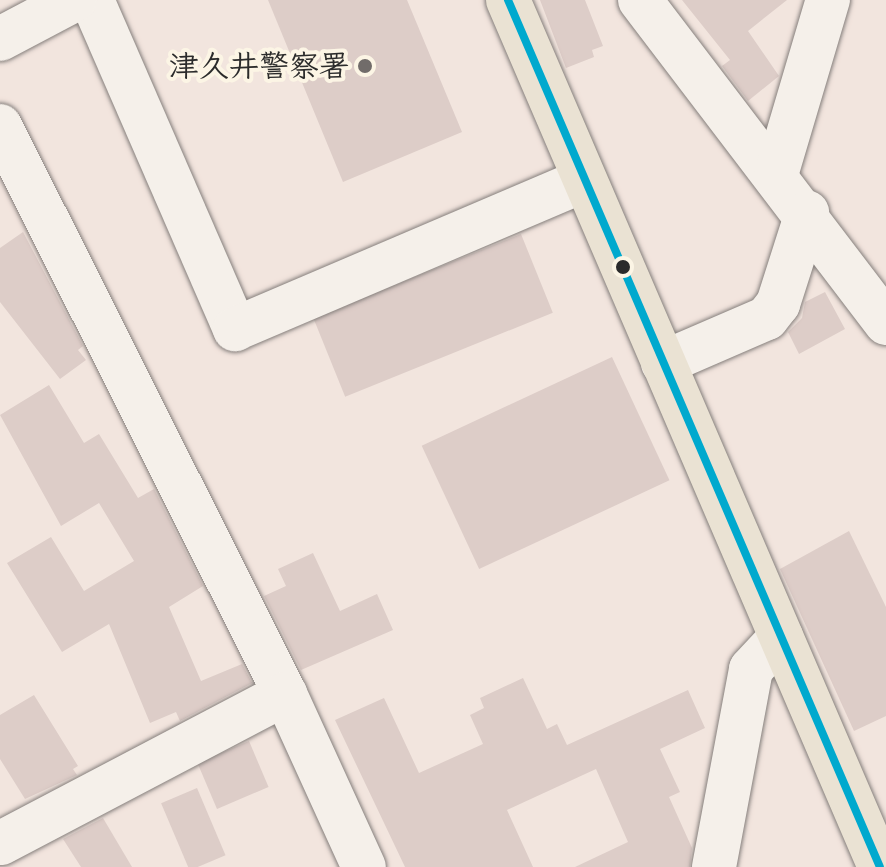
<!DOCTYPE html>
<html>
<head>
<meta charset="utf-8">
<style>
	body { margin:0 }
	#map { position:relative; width:886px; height:867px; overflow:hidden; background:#f2e5de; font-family:Sriracha,"Klee One",sans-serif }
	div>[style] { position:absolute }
	.building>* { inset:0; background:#ddcdc8; transform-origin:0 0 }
	.roads { filter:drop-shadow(0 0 2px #857f7c) drop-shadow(0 0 2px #857f7c) }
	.minor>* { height:44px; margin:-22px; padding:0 22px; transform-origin:22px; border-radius:22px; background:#f5f0ea }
	.highway>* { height:44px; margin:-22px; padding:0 22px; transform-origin:22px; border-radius:22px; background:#eae2d3 }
	.bus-1>* { height:8px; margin:-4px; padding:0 4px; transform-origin:4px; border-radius:4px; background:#00a9ce }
	.dots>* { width:22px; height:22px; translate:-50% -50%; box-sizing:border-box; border:4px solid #fcf5e5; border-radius:50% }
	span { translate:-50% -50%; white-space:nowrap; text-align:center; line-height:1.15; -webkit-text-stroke:8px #fcf5e5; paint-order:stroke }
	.poi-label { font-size:30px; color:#2b2b2b; font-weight:700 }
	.right { translate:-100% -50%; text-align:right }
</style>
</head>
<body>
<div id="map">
	<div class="building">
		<div style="clip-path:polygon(268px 0,407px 0,462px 132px,343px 182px)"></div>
		<div style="clip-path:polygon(540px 0,585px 0,603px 46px,592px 50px,594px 57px,566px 68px)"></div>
		<div style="clip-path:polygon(682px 0,787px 0,748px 31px,779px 76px,748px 101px,722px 66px,730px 60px)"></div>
		<div style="clip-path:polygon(23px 232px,83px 346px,78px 350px,86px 360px,60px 379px,0 302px,0 248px)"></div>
		<div style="left:521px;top:234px;width:85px;height:224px;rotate:68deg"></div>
		<div style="clip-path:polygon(825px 292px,845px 329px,799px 354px,788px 332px,802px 318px,805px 302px)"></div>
		<div style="left:612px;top:357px;width:136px;height:210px;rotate:65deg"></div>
		<div style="clip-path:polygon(49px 385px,84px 443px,99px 434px,138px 498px,154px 489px,203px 586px,169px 607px,201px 681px,242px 664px,252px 683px,180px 721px,176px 712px,150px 723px,109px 624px,62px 652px,7px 563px,51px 537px,84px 591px,134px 561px,99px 503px,61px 526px,0 415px)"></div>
		<div style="clip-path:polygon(849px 531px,886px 607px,886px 716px,854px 731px,780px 569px)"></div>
		<div style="clip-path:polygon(313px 553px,340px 611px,377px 594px,393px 630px,301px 670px,264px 596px,286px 586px,278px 569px)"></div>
		<div style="clip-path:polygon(523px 678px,547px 729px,557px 724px,567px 745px,688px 690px,705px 728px,660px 749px,680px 792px,669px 797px,692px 848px,690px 867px,575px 867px,628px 842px,596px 769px,507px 810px,533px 867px,405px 867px,335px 720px,384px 698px,419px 773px,483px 744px,470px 715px,484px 708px,480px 698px)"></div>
		<div style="clip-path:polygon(34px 695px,78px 766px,73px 769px,77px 775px,25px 799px,0 759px,0 715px)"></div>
		<div style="left:249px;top:741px;width:50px;height:56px;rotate:67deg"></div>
		<div style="left:197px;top:788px;width:73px;height:39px;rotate:67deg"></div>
		<div style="clip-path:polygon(103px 818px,132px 867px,81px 867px,63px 839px)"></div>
	</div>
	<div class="roads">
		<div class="minor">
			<div style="left:92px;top:0;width:359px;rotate:66.5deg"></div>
			<div style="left:235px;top:329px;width:379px;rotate:-23.1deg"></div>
			<div style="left:640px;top:0;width:406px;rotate:52.7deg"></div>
			<div style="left:0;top:39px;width:84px;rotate:-27.8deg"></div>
			<div style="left:0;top:126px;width:635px;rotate:63.35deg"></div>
			<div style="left:285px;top:694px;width:190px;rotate:65.5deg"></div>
			<div style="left:776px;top:175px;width:183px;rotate:-73.5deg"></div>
			<div style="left:663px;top:363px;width:113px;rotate:-23.4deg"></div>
			<div style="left:767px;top:318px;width:18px;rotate:-52deg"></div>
			<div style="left:778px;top:304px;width:96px;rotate:-72.3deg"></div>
			<div style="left:1px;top:843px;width:321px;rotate:-27.7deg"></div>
			<div style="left:714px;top:867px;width:201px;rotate:-79.4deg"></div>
			<div style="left:751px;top:669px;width:44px;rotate:-46.8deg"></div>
		</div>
		<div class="highway">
			<div style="left:508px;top:0;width:943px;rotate:66.78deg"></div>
		</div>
	</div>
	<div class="bus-1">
		<div style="left:508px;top:0;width:943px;rotate:66.78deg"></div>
	</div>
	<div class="dots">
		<div style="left:365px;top:66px;background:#716c6a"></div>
		<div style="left:623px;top:267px;background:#2b2b2b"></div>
	</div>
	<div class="poi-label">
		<span class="right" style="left:349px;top:66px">津久井警察署</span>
	</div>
</div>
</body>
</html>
